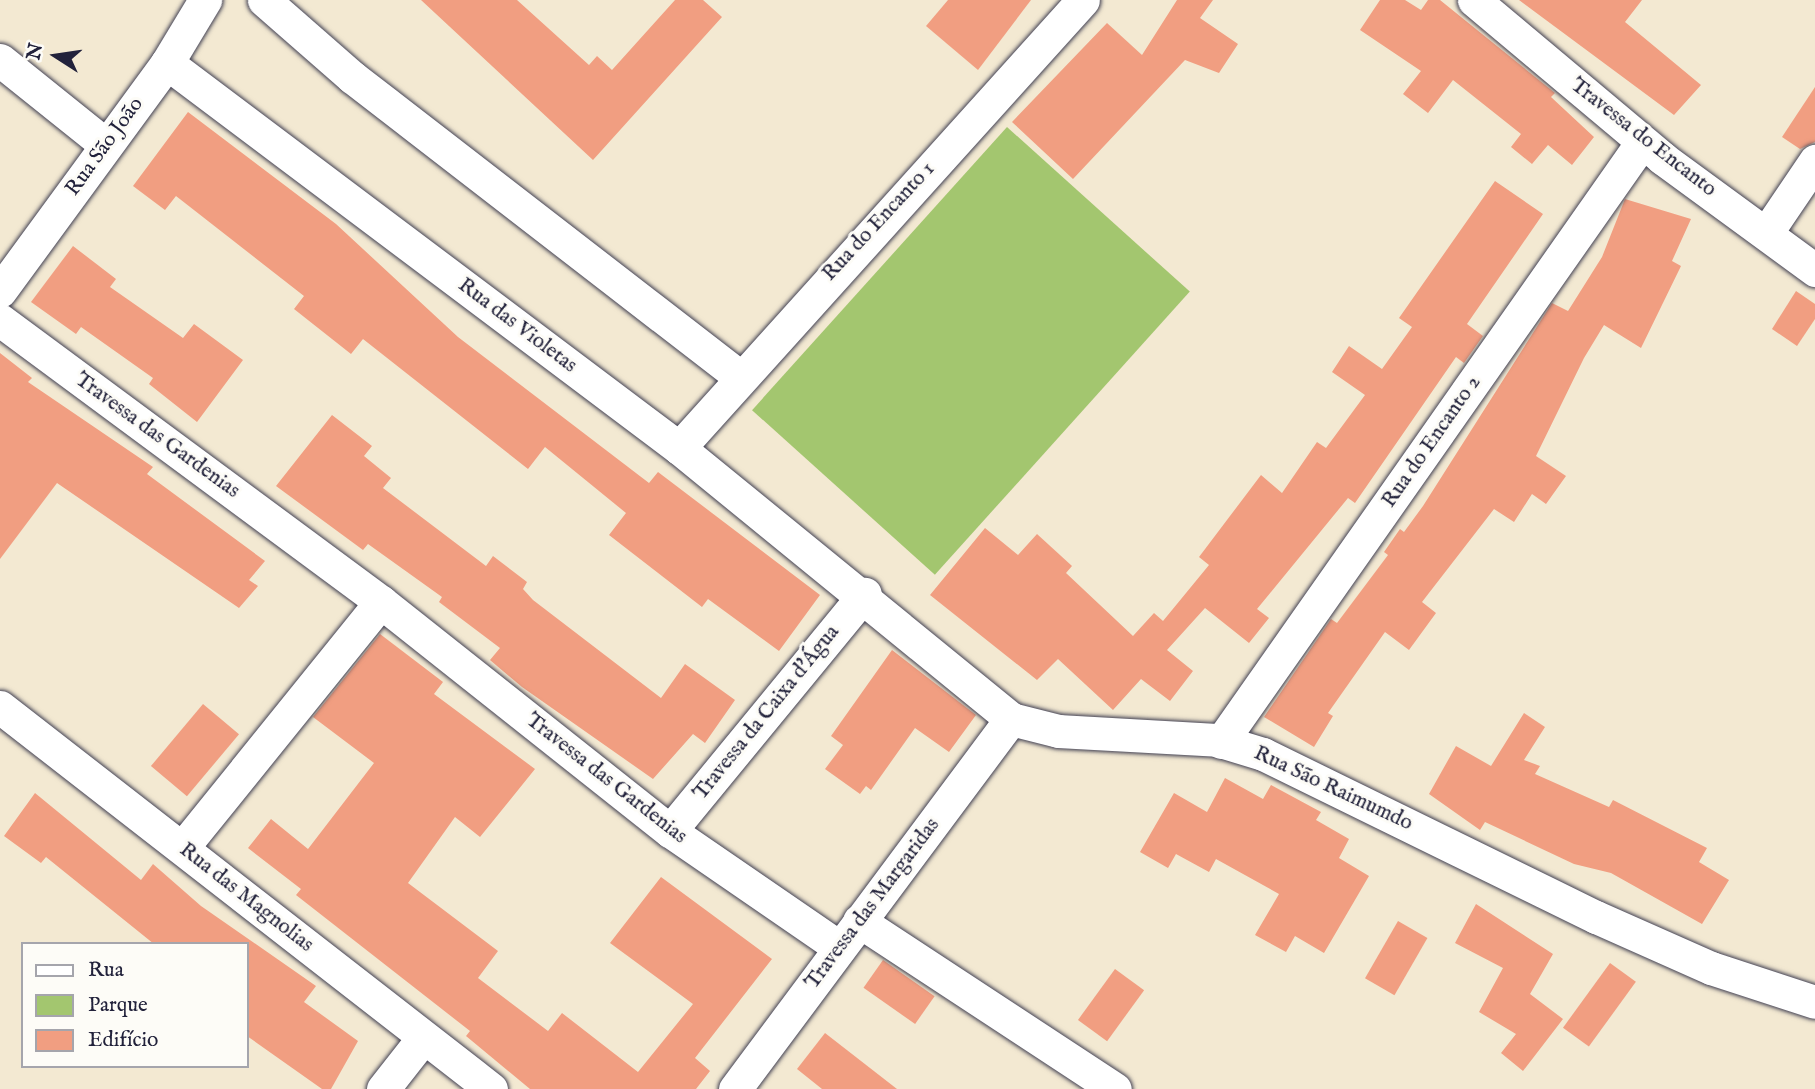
<!DOCTYPE html>
<html>
<head>
<meta charset="utf-8">
<style>
	body { margin:0 }
	#map { position:relative; width:1815px; height:1089px; overflow:hidden; background:#f3e9d2; font-family:"IM FELL English",serif }
	div>[style] { position:absolute }
	.green>* { inset:0; background:#a3c66f; transform-origin:0 0 }
	.building>* { inset:0; background:#f19e81; transform-origin:0 0 }
	.roads { filter:drop-shadow(0 0 2px #414052) drop-shadow(0 0 2px #414052) }
	.minor>* { height:33px; margin:-16.5px; padding:0 16.5px; transform-origin:16.5px; border-radius:16.5px; background:#fff }
	span { translate:-50% -50%; white-space:nowrap; text-align:center; line-height:1.15; -webkit-text-stroke:6px #fdfcf7; paint-order:stroke }
	.street-label { font-size:21px; color:#22223b }
	.legend { position:absolute; left:21px; top:942px; width:228px; height:126px; box-sizing:border-box; background:#fdfcf7; border:2px solid #a5a5ac; margin:0; padding:9px 12px; list-style:none; font-size:21px; color:#22223b }
	.legend li { display:flex; align-items:center; gap:14px; height:35px }
	.legend b { width:35px; border:2px solid #a5a5ac }
	.north { position:absolute; left:21px; top:21px; width:70px; height:70px; -webkit-text-stroke:5px #fdfcf7; paint-order:stroke; rotate:282deg; font-size:19px; font-weight:700; line-height:28px; text-align:center; color:#22223b }
	.north::after { content:''; display:block; margin:auto; width:24px; height:32px; background:#22223b; clip-path:polygon(50% 0,100% 100%,50% 72%,0 100%) }
</style>
</head>
<body>
<div id="map">
	<div class="green">
		<div style="left:1007px;top:127px;width:246px;height:381px;rotate:42deg"></div>
	</div>
	<div class="building">
		<div style="clip-path:polygon(421px 0,517px 0,589px 65px,597px 56px,612px 70px,675px 0,703px 0,722px 17px,593px 160px)"></div>
		<div style="clip-path:polygon(948px 0,1031px 0,978px 70px,926px 26px)"></div>
		<div style="clip-path:polygon(1177px 0,1213px 0,1200px 18px,1238px 44px,1219px 73px,1185px 60px,1073px 179px,1012px 122px,1107px 23px,1142px 55px)"></div>
		<div style="clip-path:polygon(1380px 0,1405px 0,1421px 10px,1428px 0,1440px 0,1555px 93px,1551px 97px,1594px 137px,1572px 165px,1548px 145px,1532px 164px,1511px 147px,1521px 134px,1453px 80px,1428px 113px,1403px 94px,1421px 71px,1360px 30px)"></div>
		<div style="clip-path:polygon(1519px 0,1642px 0,1625px 22px,1701px 85px,1674px 115px)"></div>
		<div style="clip-path:polygon(1815px 87px,1815px 142px,1800px 149px,1782px 137px)"></div>
		<div style="clip-path:polygon(188px 112px,336px 224px,458px 337px,649px 483px,658px 472px,820px 595px,779px 651px,708px 599px,702px 607px,609px 535px,626px 513px,545px 447px,528px 469px,363px 339px,351px 354px,294px 309px,304px 296px,176px 196px,165px 210px,133px 186px)"></div>
		<div style="clip-path:polygon(1495px 181px,1543px 214px,1467px 324px,1483px 336px,1464px 363px,1456px 357px,1355px 503px,1348px 498px,1257px 609px,1269px 618px,1249px 643px,1205px 608px,1167px 650px,1193px 671px,1170px 701px,1141px 679px,1113px 710px,1058px 659px,1037px 680px,930px 595px,985px 528px,1018px 555px,1037px 534px,1072px 566px,1066px 573px,1133px 636px,1154px 613px,1163px 621px,1209px 565px,1199px 557px,1261px 475px,1282px 493px,1317px 442px,1326px 448px,1365px 395px,1332px 372px,1349px 346px,1382px 369px,1412px 327px,1399px 318px)"></div>
		<div style="clip-path:polygon(1625px 199px,1691px 219px,1672px 261px,1681px 266px,1641px 348px,1604px 325px,1584px 358px,1536px 456px,1566px 476px,1546px 504px,1532px 494px,1514px 522px,1494px 509px,1422px 602px,1436px 613px,1409px 650px,1385px 632px,1328px 713px,1333px 716px,1314px 747px,1264px 717px,1331px 619px,1337px 623px,1388px 555px,1384px 552px,1400px 529px,1404px 532px,1423px 506px,1552px 303px,1568px 311px,1602px 257px)"></div>
		<div style="clip-path:polygon(73px 246px,116px 279px,110px 287px,183px 338px,194px 324px,243px 360px,197px 422px,149px 384px,153px 378px,81px 327px,76px 334px,31px 302px)"></div>
		<div style="clip-path:polygon(1796px 291px,1815px 304px,1815px 319px,1797px 346px,1772px 329px)"></div>
		<div style="clip-path:polygon(0 353px,32px 378px,28px 382px,153px 467px,147px 474px,265px 561px,249px 580px,258px 586px,239px 608px,57px 483px,0 559px)"></div>
		<div style="clip-path:polygon(332px 415px,372px 446px,364px 456px,391px 478px,383px 488px,486px 566px,493px 556px,527px 582px,523px 589px,533px 600px,661px 698px,685px 664px,735px 700px,705px 743px,693px 734px,653px 779px,522px 687px,490px 660px,500px 648px,439px 602px,442px 597px,368px 544px,363px 550px,276px 486px)"></div>
		<div style="clip-path:polygon(380px 634px,443px 682px,434px 694px,535px 769px,480px 837px,455px 817px,408px 883px,498px 951px,478px 978px,548px 1031px,562px 1013px,638px 1072px,693px 1004px,610px 943px,661px 877px,772px 959px,695px 1058px,710px 1071px,696px 1089px,530px 1089px,466px 1036px,470px 1031px,296px 895px,301px 889px,248px 848px,271px 819px,308px 849px,374px 763px,313px 717px)"></div>
		<div style="clip-path:polygon(892px 650px,976px 715px,949px 752px,915px 728px,871px 790px,866px 786px,860px 794px,825px 769px,843px 745px,831px 736px)"></div>
		<div style="left:203px;top:704px;width:47px;height:81px;rotate:40deg"></div>
		<div style="clip-path:polygon(1524px 713px,1545px 727px,1524px 760px,1540px 766px,1535px 774px,1609px 807px,1613px 800px,1707px 848px,1699px 862px,1729px 880px,1702px 924px,1611px 873px,1574px 864px,1485px 822px,1480px 830px,1429px 794px,1456px 746px,1491px 766px)"></div>
		<div style="clip-path:polygon(1225px 778px,1263px 799px,1271px 785px,1321px 812px,1316px 820px,1349px 839px,1339px 858px,1369px 876px,1324px 953px,1295px 936px,1286px 952px,1255px 935px,1279px 894px,1216px 859px,1209px 872px,1176px 854px,1168px 868px,1140px 852px,1174px 793px,1207px 812px)"></div>
		<div style="clip-path:polygon(35px 793px,141px 880px,153px 864px,201px 906px,316px 986px,304px 1002px,358px 1041px,331px 1089px,322px 1089px,247px 1036px,247px 944px,154px 944px,46px 857px,41px 863px,4px 836px)"></div>
		<div style="clip-path:polygon(1476px 904px,1553px 954px,1530px 994px,1563px 1019px,1523px 1071px,1501px 1053px,1516px 1034px,1479px 1012px,1503px 968px,1455px 943px)"></div>
		<div style="left:1398px;top:921px;width:34px;height:66px;rotate:30deg"></div>
		<div style="left:883px;top:960px;width:63px;height:34px;rotate:35deg"></div>
		<div style="left:1610px;top:963px;width:32px;height:80px;rotate:36deg"></div>
		<div style="left:1115px;top:969px;width:36px;height:63px;rotate:36deg"></div>
		<div style="clip-path:polygon(825px 1033px,897px 1089px,822px 1089px,797px 1069px)"></div>
	</div>
	<div class="roads">
		<div class="minor">
			<div style="left:264px;top:0;width:117px;rotate:41.2deg"></div>
			<div style="left:352px;top:77px;width:489px;rotate:37.7deg"></div>
			<div style="left:1474px;top:0;width:246px;rotate:40deg"></div>
			<div style="left:1662px;top:158px;width:190px;rotate:36.2deg"></div>
			<div style="left:0;top:60px;width:134px;rotate:38.7deg"></div>
			<div style="left:167px;top:63px;width:641px;rotate:36.94deg"></div>
			<div style="left:679px;top:448px;width:429px;rotate:39.2deg"></div>
			<div style="left:1011px;top:719px;width:49px;rotate:14.3deg"></div>
			<div style="left:1058px;top:731px;width:159px;rotate:3.2deg"></div>
			<div style="left:1217px;top:740px;width:48px;rotate:16.9deg"></div>
			<div style="left:1263px;top:754px;width:371px;rotate:26.1deg"></div>
			<div style="left:1596px;top:917px;width:126px;rotate:23.9deg"></div>
			<div style="left:1711px;top:968px;width:109px;rotate:18.1deg"></div>
			<div style="left:1767px;top:232px;width:86px;rotate:-55.9deg"></div>
			<div style="left:0;top:291px;width:283px;rotate:-53.8deg"></div>
			<div style="left:167px;top:63px;width:74px;rotate:-58.9deg"></div>
			<div style="left:0;top:320px;width:474px;rotate:36.5deg"></div>
			<div style="left:381px;top:602px;width:369px;rotate:38.4deg"></div>
			<div style="left:670px;top:831px;width:205px;rotate:34.5deg"></div>
			<div style="left:679px;top:448px;width:603px;rotate:-47.96deg"></div>
			<div style="left:0;top:707px;width:622px;rotate:37.88deg"></div>
			<div style="left:1221px;top:742px;width:733px;rotate:-54.94deg"></div>
			<div style="left:670px;top:831px;width:307px;rotate:-50.6deg"></div>
			<div style="left:183px;top:847px;width:315px;rotate:-51.1deg"></div>
			<div style="left:859px;top:921px;width:306px;rotate:33.3deg"></div>
			<div style="left:383px;top:1089px;width:65px;rotate:-51.9deg"></div>
			<div style="left:735px;top:1089px;width:462px;rotate:-53.3deg"></div>
		</div>
	</div>
	<div class="street-label">
		<span style="left:1643px;top:138px;rotate:38deg">Travessa do Encanto</span>
		<span style="left:105px;top:147px;rotate:-54deg">Rua São João</span>
		<span style="left:879px;top:222px;rotate:-47deg">Rua do Encanto 1</span>
		<span style="left:517px;top:326px;rotate:37deg">Rua das Violetas</span>
		<span style="left:157px;top:436px;rotate:36deg">Travessa das Gardenias</span>
		<span style="left:1432px;top:442px;rotate:-55deg">Rua do Encanto 2</span>
		<span style="left:767px;top:713px;rotate:-51deg">Travessa da Caixa d'Água</span>
		<span style="left:606px;top:779px;rotate:38deg">Travessa das Gardenias</span>
		<span style="left:1333px;top:789px;rotate:25deg">Rua São Raimumdo</span>
		<span style="left:246px;top:898px;rotate:38deg">Rua das Magnolias</span>
		<span style="left:873px;top:904px;rotate:-53deg">Travessa das Margaridas</span>
	</div>
	<ul class="legend">
	<li><b style="height:9px;background:#fff"></b>Rua</li>
	<li><b style="height:19px;background:#a3c66f"></b>Parque</li>
	<li><b style="height:19px;background:#f19e81"></b>Edifício</li>
	</ul>
	<div class="north">N</div>
</div>
</body>
</html>
